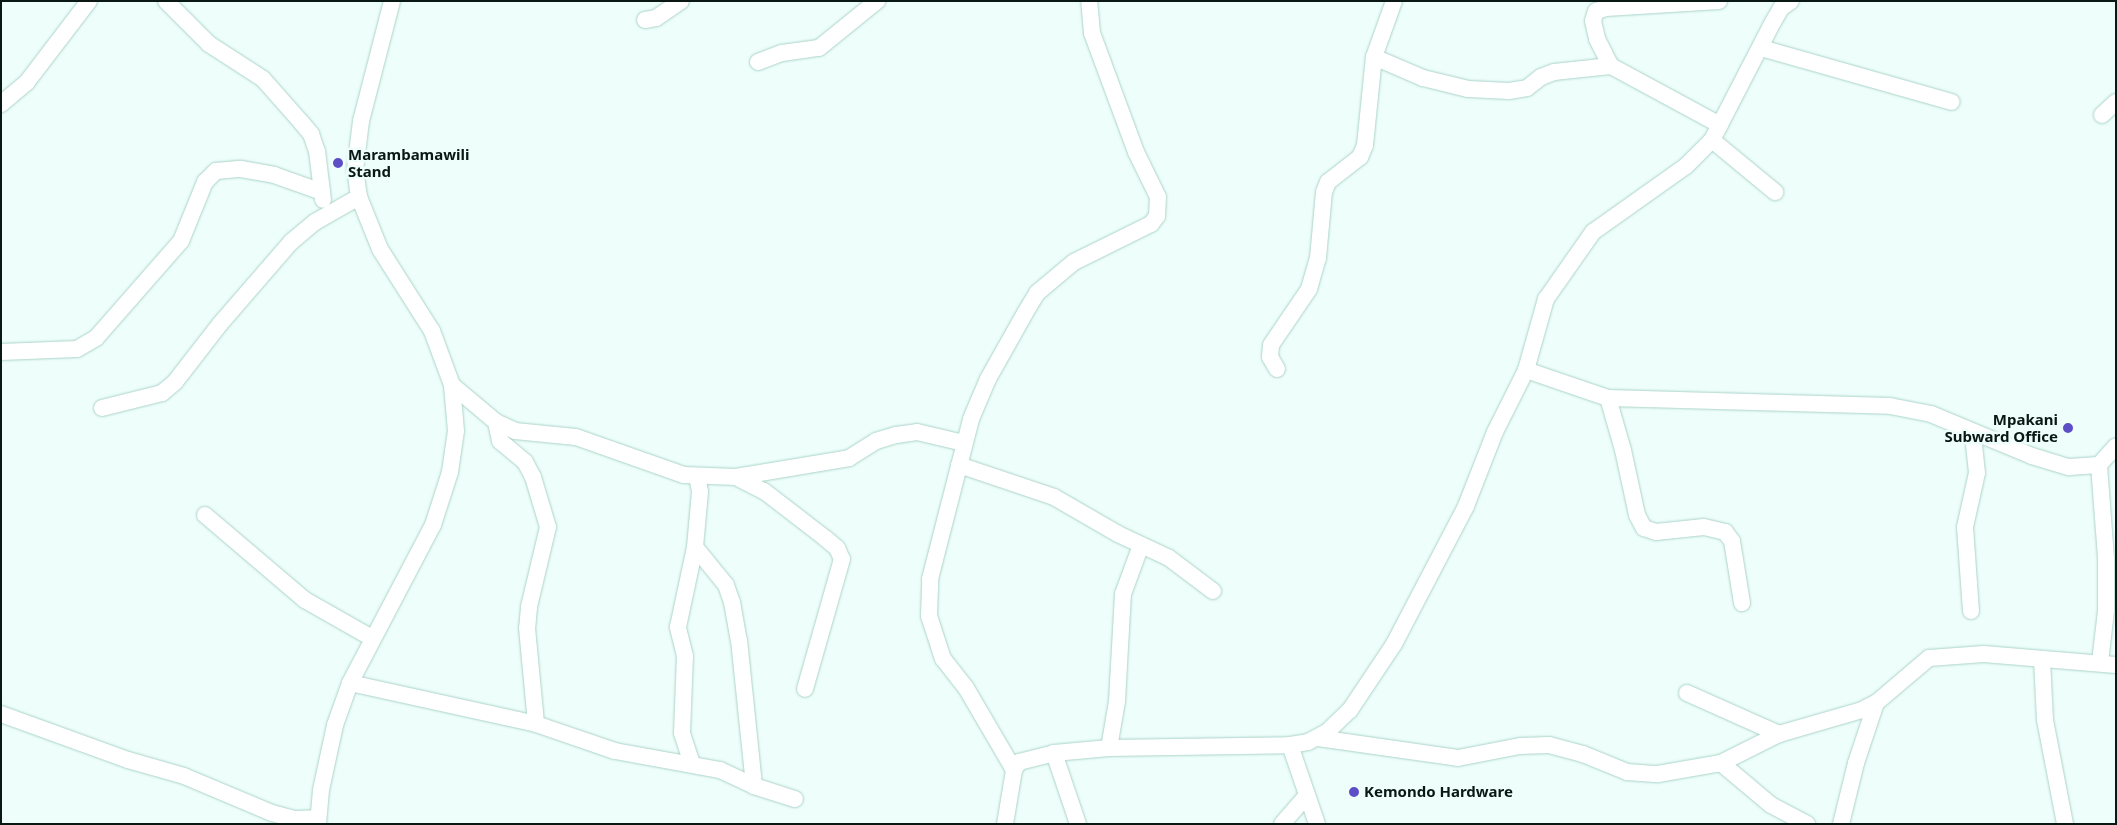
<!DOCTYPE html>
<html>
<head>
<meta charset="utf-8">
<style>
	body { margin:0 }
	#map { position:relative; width:2117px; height:825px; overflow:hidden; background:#eefefa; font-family:"Noto Sans",sans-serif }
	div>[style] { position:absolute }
	.roads { filter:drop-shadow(0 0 1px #aad3c9) drop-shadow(0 0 1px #aad3c9) }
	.minor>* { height:16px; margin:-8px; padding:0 8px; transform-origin:8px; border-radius:8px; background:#fff }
	.dots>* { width:14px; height:14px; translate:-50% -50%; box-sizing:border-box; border:2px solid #eefefa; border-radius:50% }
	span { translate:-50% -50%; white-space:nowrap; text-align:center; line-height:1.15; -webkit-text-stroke:5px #eefefa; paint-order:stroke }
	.poi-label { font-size:15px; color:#091815; font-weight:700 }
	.left { translate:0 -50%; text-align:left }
	.right { translate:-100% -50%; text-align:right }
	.frame { position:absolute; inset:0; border:2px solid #091815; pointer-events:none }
</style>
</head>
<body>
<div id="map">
	<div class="roads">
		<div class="minor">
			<div style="left:166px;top:1px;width:61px;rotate:45deg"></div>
			<div style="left:209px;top:44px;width:64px;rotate:32.9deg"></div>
			<div style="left:263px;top:79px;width:57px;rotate:48.5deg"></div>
			<div style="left:301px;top:122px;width:16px;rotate:50deg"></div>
			<div style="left:311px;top:134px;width:18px;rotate:71deg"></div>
			<div style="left:317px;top:151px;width:49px;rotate:83deg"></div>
			<div style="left:1719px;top:1px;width:113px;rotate:176.5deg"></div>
			<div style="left:1606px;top:8px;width:10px;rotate:163deg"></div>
			<div style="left:1596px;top:11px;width:10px;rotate:107deg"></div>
			<div style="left:1593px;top:21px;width:18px;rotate:77deg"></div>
			<div style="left:1597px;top:39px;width:30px;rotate:63deg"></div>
			<div style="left:1611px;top:66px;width:124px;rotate:28.4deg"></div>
			<div style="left:645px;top:20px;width:11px;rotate:-10deg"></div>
			<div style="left:656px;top:18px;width:30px;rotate:-34deg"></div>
			<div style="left:1761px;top:48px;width:198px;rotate:15.8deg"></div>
			<div style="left:1374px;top:57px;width:53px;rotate:23.2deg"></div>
			<div style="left:1423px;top:78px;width:46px;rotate:13.7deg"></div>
			<div style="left:1468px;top:89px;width:41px;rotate:2.8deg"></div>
			<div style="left:1509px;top:91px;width:18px;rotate:-9deg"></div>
			<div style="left:1527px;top:88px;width:18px;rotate:-38deg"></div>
			<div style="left:1541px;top:77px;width:14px;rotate:-21deg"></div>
			<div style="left:1554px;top:72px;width:57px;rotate:-6deg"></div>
			<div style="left:758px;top:62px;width:26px;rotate:-21deg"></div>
			<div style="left:782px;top:53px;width:37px;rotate:-8deg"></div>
			<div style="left:819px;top:48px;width:75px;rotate:-39deg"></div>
			<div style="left:1px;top:104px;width:34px;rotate:-40deg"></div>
			<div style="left:27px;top:82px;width:102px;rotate:-52.6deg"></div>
			<div style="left:2102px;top:115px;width:19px;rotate:-43deg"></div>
			<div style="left:1712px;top:140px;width:82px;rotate:39.5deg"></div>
			<div style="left:1px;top:352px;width:76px;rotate:-2.3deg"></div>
			<div style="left:77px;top:349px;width:22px;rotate:-30deg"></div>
			<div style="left:96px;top:338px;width:129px;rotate:-48.8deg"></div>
			<div style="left:181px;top:241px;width:64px;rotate:-67.9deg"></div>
			<div style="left:205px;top:182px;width:16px;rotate:-45deg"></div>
			<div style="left:216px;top:171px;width:25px;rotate:-5deg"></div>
			<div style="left:241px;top:169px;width:34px;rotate:10deg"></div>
			<div style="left:274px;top:175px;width:51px;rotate:19.5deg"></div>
			<div style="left:1277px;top:369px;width:14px;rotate:-120deg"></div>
			<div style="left:1270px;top:357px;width:12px;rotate:-85deg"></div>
			<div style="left:1271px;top:345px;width:68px;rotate:-55.8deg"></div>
			<div style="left:1309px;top:289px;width:32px;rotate:-74deg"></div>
			<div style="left:1318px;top:258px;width:66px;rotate:-84.8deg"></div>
			<div style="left:1324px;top:192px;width:11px;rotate:-68deg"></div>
			<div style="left:1328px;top:182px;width:41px;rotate:-38deg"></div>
			<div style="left:1360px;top:157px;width:13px;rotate:-67deg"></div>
			<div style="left:1365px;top:145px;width:88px;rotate:-84.2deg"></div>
			<div style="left:1374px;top:57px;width:59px;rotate:-70.3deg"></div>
			<div style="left:1526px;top:370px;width:87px;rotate:18.9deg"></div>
			<div style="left:1608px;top:398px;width:282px;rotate:1.6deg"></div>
			<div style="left:1890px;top:406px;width:42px;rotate:11deg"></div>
			<div style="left:1931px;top:414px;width:109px;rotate:22.6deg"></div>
			<div style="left:2032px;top:456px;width:39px;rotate:17deg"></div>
			<div style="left:2069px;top:467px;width:30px;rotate:-4deg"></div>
			<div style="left:2099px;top:465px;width:25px;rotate:-48deg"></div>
			<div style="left:452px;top:385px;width:57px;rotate:40.1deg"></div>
			<div style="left:496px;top:422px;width:21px;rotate:25deg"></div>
			<div style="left:515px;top:431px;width:61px;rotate:5.6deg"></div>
			<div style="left:576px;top:437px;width:114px;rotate:19.4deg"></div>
			<div style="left:684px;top:475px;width:52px;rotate:2.2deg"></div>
			<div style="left:736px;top:477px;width:31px;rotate:27deg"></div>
			<div style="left:764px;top:491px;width:77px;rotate:37.6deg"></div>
			<div style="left:825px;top:538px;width:16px;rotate:40deg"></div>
			<div style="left:837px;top:548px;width:12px;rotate:66deg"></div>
			<div style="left:842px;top:559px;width:135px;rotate:105.9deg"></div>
			<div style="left:1608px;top:398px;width:54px;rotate:73.9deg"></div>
			<div style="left:1623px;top:450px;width:66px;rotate:77.8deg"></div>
			<div style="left:1637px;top:515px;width:15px;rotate:62deg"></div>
			<div style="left:1644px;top:528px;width:13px;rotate:18deg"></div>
			<div style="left:1656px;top:532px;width:48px;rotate:-5.9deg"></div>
			<div style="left:1704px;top:527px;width:22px;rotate:13deg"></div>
			<div style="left:1725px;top:532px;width:11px;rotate:52deg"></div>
			<div style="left:1732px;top:541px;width:63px;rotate:80.8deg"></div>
			<div style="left:102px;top:408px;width:62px;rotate:-14deg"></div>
			<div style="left:162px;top:393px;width:17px;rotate:-40deg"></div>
			<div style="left:175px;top:382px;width:73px;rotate:-52.2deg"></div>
			<div style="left:220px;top:324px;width:108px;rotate:-49.1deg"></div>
			<div style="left:291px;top:242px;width:31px;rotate:-40deg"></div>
			<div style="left:315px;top:222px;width:51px;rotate:-29.6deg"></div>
			<div style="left:496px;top:422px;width:19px;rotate:78deg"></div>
			<div style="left:500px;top:441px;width:33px;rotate:40deg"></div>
			<div style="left:525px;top:462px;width:17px;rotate:62deg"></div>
			<div style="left:533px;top:477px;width:52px;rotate:73.3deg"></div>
			<div style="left:548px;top:527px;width:82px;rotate:103.4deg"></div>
			<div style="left:529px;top:607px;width:21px;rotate:95deg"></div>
			<div style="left:527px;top:628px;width:96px;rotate:84.6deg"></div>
			<div style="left:959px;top:465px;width:100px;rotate:18.6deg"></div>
			<div style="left:1054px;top:497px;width:74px;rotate:30deg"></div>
			<div style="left:1118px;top:534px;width:56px;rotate:25.2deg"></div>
			<div style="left:1169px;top:558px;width:55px;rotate:36.9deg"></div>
			<div style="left:2099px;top:465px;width:94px;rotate:85.7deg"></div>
			<div style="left:2106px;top:559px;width:52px;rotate:90deg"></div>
			<div style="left:2106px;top:611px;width:51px;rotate:96.7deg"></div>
			<div style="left:697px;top:476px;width:16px;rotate:79deg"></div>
			<div style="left:700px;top:492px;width:55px;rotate:95.2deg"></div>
			<div style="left:695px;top:547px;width:49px;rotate:50.8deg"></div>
			<div style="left:726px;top:585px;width:18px;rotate:71deg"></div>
			<div style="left:732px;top:602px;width:39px;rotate:80deg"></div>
			<div style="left:739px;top:640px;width:147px;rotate:84.1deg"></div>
			<div style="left:736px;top:477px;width:115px;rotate:-9.5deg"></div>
			<div style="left:849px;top:458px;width:32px;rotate:-32deg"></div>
			<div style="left:876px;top:441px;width:21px;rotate:-17deg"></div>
			<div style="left:896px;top:435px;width:21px;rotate:-8deg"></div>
			<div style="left:917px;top:432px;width:48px;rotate:13.2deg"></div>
			<div style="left:205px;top:515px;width:131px;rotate:40.4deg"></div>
			<div style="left:305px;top:600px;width:77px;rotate:29.6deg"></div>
			<div style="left:1971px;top:611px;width:84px;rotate:-94.1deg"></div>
			<div style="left:1965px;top:527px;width:55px;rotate:-77.5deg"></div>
			<div style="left:1977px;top:473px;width:39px;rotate:-96deg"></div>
			<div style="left:2042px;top:659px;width:61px;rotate:87.2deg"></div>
			<div style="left:2045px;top:720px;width:106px;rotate:79.1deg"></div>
			<div style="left:350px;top:683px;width:190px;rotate:12.4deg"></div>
			<div style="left:536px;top:724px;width:83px;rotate:18.9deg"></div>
			<div style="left:615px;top:751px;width:107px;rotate:10.3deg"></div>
			<div style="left:720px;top:770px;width:38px;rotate:25deg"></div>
			<div style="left:754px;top:786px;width:43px;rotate:17.6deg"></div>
			<div style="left:1687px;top:693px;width:101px;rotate:24deg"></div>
			<div style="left:1px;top:714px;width:135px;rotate:19.9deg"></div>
			<div style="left:128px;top:760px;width:58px;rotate:15.9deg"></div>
			<div style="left:184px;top:776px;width:95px;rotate:22.8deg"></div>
			<div style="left:272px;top:813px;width:24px;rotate:15deg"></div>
			<div style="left:295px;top:819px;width:23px;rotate:-2deg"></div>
			<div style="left:1318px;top:738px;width:141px;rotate:8.1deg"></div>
			<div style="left:1458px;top:758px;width:63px;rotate:-11deg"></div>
			<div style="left:1520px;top:746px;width:29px;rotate:-2deg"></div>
			<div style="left:1549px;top:745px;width:35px;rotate:15deg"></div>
			<div style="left:1583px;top:754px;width:48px;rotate:22.2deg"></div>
			<div style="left:1627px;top:772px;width:31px;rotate:4deg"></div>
			<div style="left:1658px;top:774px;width:64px;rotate:-9.9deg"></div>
			<div style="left:1721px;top:763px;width:65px;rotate:-26.6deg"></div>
			<div style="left:1779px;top:734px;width:86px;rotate:-16.1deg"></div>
			<div style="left:1862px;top:710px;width:16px;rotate:-27deg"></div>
			<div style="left:1876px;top:703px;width:70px;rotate:-40.3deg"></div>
			<div style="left:1929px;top:658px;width:55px;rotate:-4.2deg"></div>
			<div style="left:1984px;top:654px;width:132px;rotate:4.8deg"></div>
			<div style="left:1290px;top:745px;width:83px;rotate:71.1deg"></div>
			<div style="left:1109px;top:748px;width:48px;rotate:-80.3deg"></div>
			<div style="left:1117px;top:701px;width:107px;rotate:-86.8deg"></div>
			<div style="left:1123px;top:594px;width:52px;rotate:-69.8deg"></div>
			<div style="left:1054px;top:753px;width:75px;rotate:71.3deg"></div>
			<div style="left:1721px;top:763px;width:65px;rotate:40deg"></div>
			<div style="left:1771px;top:805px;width:41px;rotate:27.8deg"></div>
			<div style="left:692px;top:764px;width:33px;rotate:-108deg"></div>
			<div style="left:682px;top:733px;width:77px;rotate:-87.8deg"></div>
			<div style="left:685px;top:656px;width:30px;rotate:-104deg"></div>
			<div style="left:678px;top:627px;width:82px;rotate:-78deg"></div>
			<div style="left:1014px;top:770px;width:95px;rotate:-120.3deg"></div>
			<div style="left:966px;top:688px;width:37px;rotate:-128deg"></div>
			<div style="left:943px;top:659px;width:45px;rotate:-108deg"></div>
			<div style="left:929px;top:616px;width:37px;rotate:-88deg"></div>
			<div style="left:930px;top:579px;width:165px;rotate:-75.6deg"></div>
			<div style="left:971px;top:419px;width:43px;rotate:-67deg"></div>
			<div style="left:988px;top:379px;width:76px;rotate:-60.7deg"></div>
			<div style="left:1025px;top:313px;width:23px;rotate:-59deg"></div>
			<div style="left:1037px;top:293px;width:48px;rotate:-40deg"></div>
			<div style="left:1074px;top:262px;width:86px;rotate:-26.3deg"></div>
			<div style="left:1151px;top:224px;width:10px;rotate:-53deg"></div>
			<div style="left:1157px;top:216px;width:19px;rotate:-87deg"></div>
			<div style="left:1158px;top:197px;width:50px;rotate:-116.1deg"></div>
			<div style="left:1136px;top:152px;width:127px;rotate:-110.3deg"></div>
			<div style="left:1092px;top:33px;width:32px;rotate:-95deg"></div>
			<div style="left:318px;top:824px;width:34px;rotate:-85deg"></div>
			<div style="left:321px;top:790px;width:66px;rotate:-77.8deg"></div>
			<div style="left:335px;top:725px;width:45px;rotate:-70.3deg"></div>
			<div style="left:350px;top:683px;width:178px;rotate:-62.3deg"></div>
			<div style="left:433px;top:525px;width:56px;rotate:-72.2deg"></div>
			<div style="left:450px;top:472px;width:41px;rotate:-81.7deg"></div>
			<div style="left:456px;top:431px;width:46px;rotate:-95deg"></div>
			<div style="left:452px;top:385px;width:58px;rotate:-110.3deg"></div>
			<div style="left:432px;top:331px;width:97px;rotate:-122.4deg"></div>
			<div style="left:380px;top:249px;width:56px;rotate:-112deg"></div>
			<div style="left:359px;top:197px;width:27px;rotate:-98deg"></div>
			<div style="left:355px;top:170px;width:49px;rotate:-83deg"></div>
			<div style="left:361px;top:121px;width:124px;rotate:-75.5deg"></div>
			<div style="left:1005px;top:824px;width:55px;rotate:-80.5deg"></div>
			<div style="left:1014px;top:770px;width:9px;rotate:-58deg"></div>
			<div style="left:1019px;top:762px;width:36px;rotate:-14deg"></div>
			<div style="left:1054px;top:753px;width:55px;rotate:-5.2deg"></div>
			<div style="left:1109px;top:748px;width:181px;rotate:-0.9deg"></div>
			<div style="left:1290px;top:745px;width:18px;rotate:-9deg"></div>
			<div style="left:1308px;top:742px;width:21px;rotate:-28deg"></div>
			<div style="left:1327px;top:732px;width:32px;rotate:-44deg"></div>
			<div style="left:1350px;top:710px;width:79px;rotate:-56.3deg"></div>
			<div style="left:1394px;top:644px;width:156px;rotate:-62.4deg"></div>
			<div style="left:1466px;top:506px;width:79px;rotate:-68.6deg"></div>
			<div style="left:1495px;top:432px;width:69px;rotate:-63.4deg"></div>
			<div style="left:1526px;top:370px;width:74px;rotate:-74.3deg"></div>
			<div style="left:1546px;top:299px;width:82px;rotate:-55deg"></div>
			<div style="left:1593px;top:232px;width:114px;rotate:-35.4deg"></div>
			<div style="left:1686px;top:166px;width:37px;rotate:-45deg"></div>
			<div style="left:1712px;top:140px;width:133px;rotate:-62.7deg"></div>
			<div style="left:1773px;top:22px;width:16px;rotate:-60deg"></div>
			<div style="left:1781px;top:8px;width:12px;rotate:-35deg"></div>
			<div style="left:1282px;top:824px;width:37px;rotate:-49deg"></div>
			<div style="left:1841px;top:824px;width:63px;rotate:-76.2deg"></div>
			<div style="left:1856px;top:763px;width:63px;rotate:-71.6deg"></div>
		</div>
	</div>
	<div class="dots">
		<div style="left:338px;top:163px;background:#5c4ec6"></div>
		<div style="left:2068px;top:428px;background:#5c4ec6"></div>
		<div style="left:1354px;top:792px;background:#5c4ec6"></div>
	</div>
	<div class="poi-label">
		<span class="left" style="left:348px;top:163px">Marambamawili<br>Stand</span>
		<span class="right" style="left:2058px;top:428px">Mpakani<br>Subward Office</span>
		<span class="left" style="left:1364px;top:792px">Kemondo Hardware</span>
	</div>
	<div class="frame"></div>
</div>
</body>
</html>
